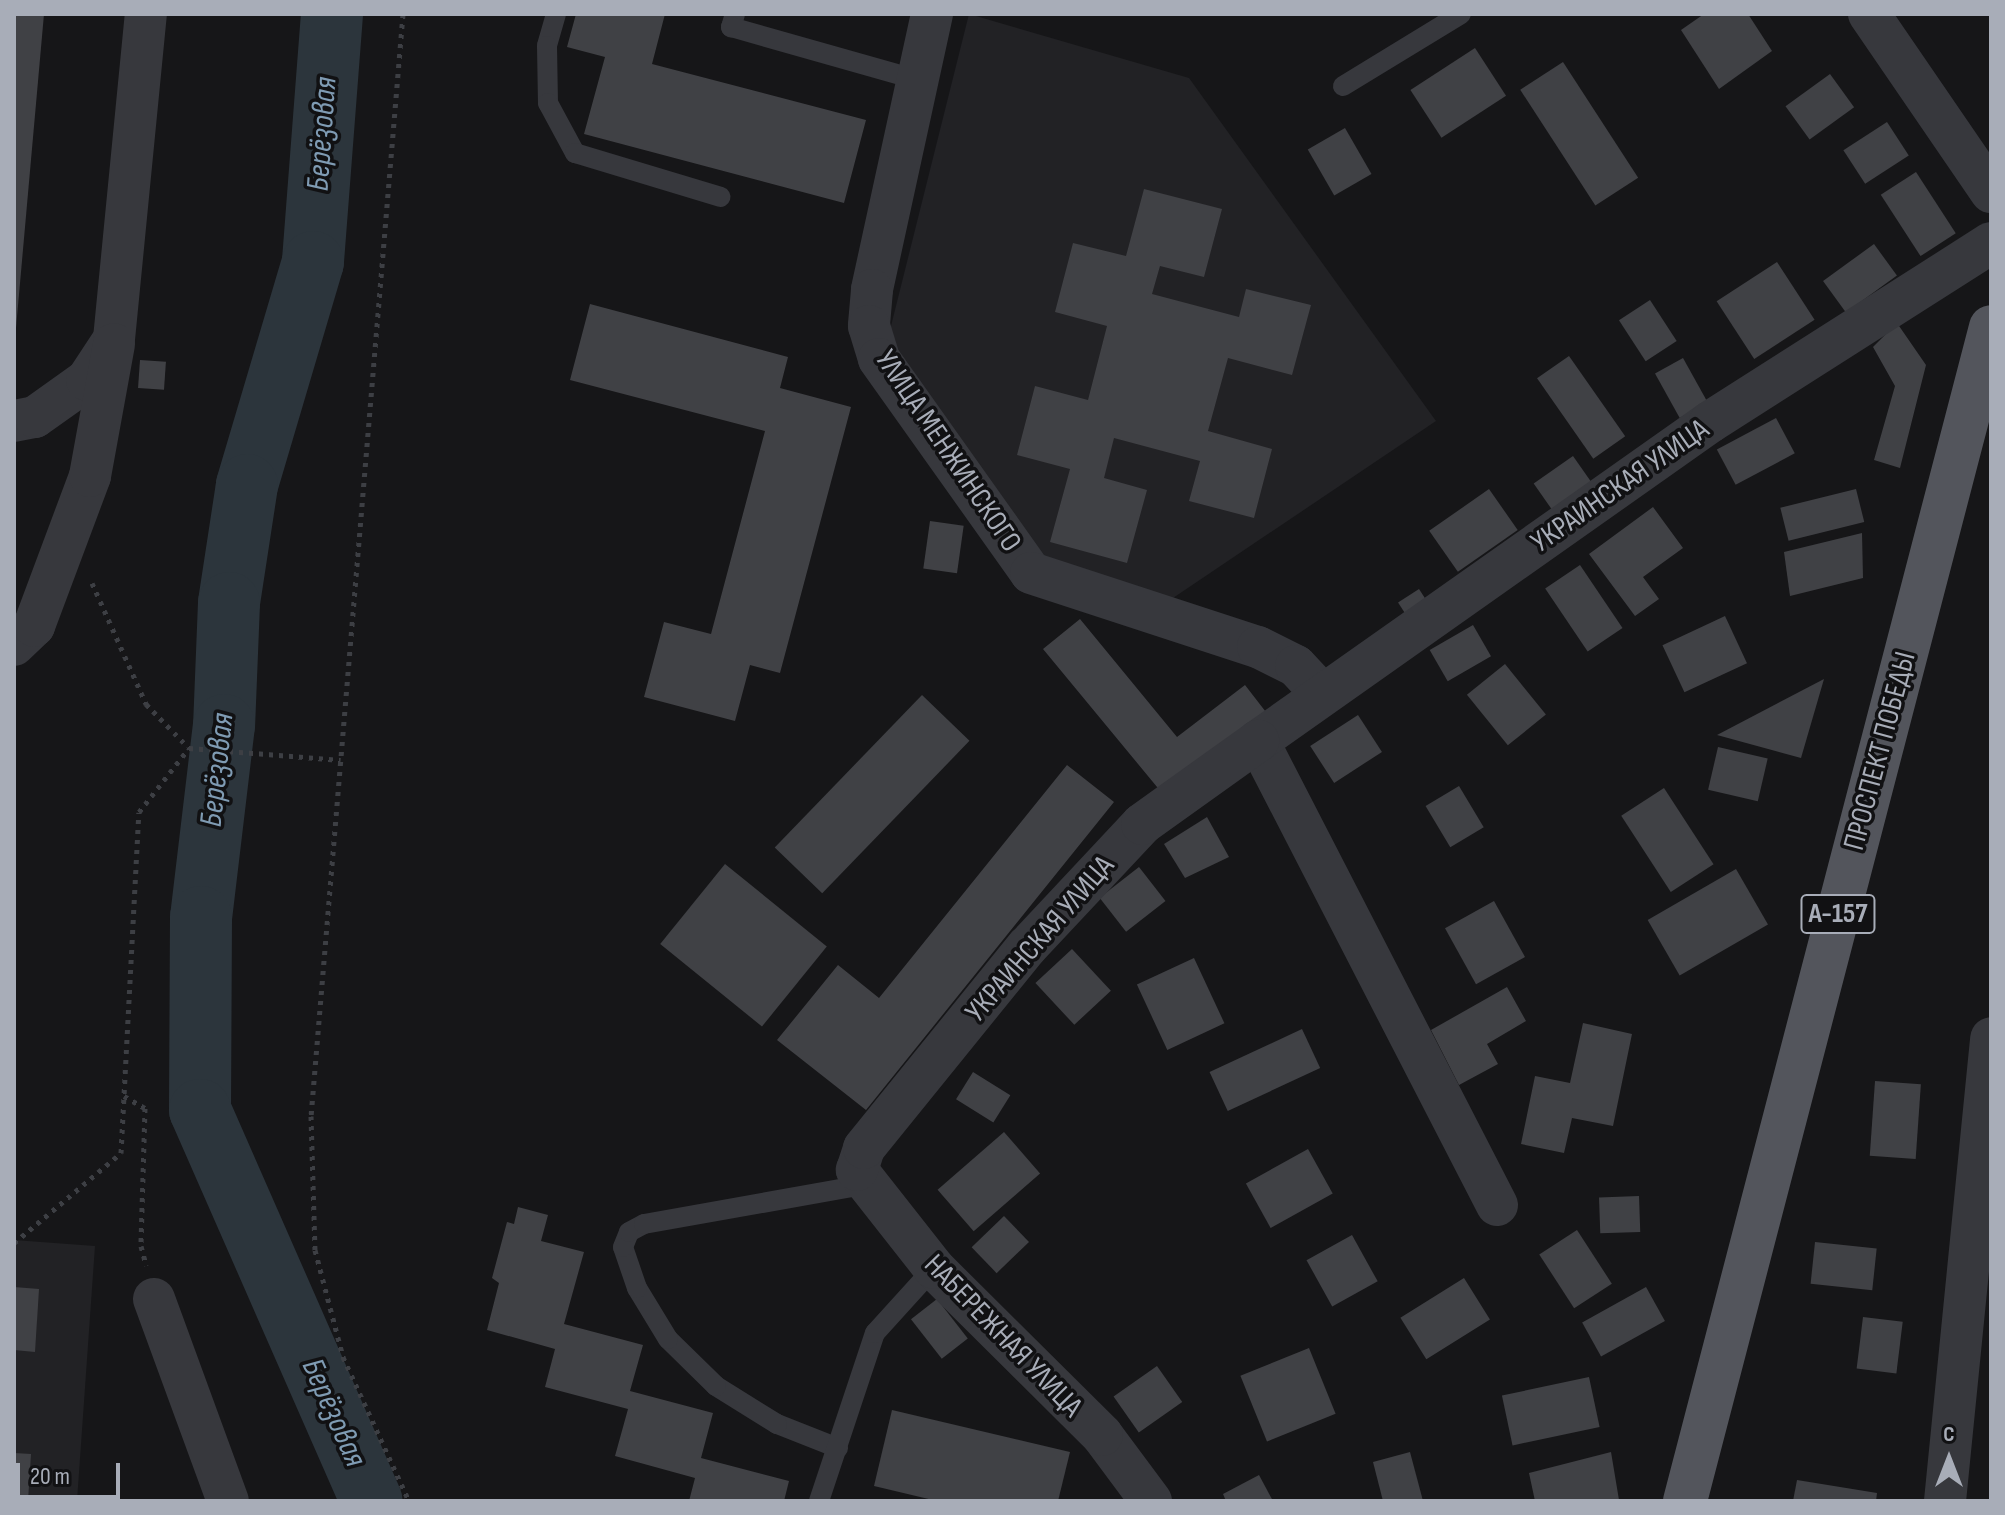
<!DOCTYPE html>
<html>
<head>
<meta charset="utf-8">
<style>
	body { margin:0 }
	#map { position:relative; width:2005px; height:1515px; overflow:hidden; background:#161618; font-family:"Sofia Sans Condensed",sans-serif }
	div>[style] { position:absolute }
	.built>* { inset:0; background:#222225 }
	.river>* { height:62px; margin:-31px; padding:0 31px; transform-origin:31px; border-radius:31px; background:#2c353c }
	.building>* { inset:0; background:#404145; transform-origin:0 0 }
	.path>* { height:5px; margin-top:-2.5px; transform-origin:0; background:repeating-linear-gradient(90deg,#3d3f44 0 4px,transparent 0 10px) }
	.service>* { height:20px; margin:-10px; padding:0 10px; transform-origin:10px; border-radius:10px; background:#37383d }
	.minor>* { height:42px; margin:-21px; padding:0 21px; transform-origin:21px; border-radius:21px; background:#37383d }
	.primary>* { height:44px; margin:-22px; padding:0 22px; transform-origin:22px; border-radius:22px; background:#53555c }
	span { translate:-50% -50%; white-space:nowrap; text-align:center; line-height:1.15; -webkit-text-stroke:7px #111113; paint-order:stroke }
	.shield-label span { padding:2px 6px; background:#111113; border:2px solid; border-radius:6px; -webkit-text-stroke-width:0 }
	.shield-label { font-size:28px; color:#a8adb8; font-weight:700 }
	.street-label { font-size:30px; color:#a8adb8 }
	.water-label { font-size:32px; color:#7f9bb3; font-style:italic }
	.frame { position:absolute; inset:0; border:16px solid #a8adb8; pointer-events:none }
	.north { position:absolute; left:1909px; top:1419px; width:80px; height:80px; -webkit-text-stroke:6px #111113; paint-order:stroke; rotate:0deg; font-size:22px; font-weight:700; line-height:32px; text-align:center; color:#a8adb8 }
	.north::after { content:''; display:block; margin:auto; width:28px; height:36px; background:#a8adb8; clip-path:polygon(50% 0,100% 100%,50% 72%,0 100%) }
	.scale { position:absolute; left:16px; top:1463px; width:104px; height:36px; box-sizing:border-box; border:4px solid #a8adb8; border-top:0; padding-left:10px; font-size:24px; line-height:28px; white-space:nowrap; color:#a8adb8; -webkit-text-stroke:6px #111113; paint-order:stroke }
</style>
</head>
<body>
<div id="map">
	<div class="built">
		<div style="clip-path:polygon(969px 14px,1189px 78px,1436px 421px,1173px 598px,1042px 564px,888px 338px)"></div>
		<div style="clip-path:polygon(14px 1240px,95px 1246px,77px 1501px,14px 1501px)"></div>
	</div>
	<div class="river">
		<div style="left:332px;top:14px;width:249px;rotate:94.4deg"></div>
		<div style="left:313px;top:262px;width:233px;rotate:106.5deg"></div>
		<div style="left:247px;top:485px;width:119px;rotate:98.7deg"></div>
		<div style="left:229px;top:603px;width:122px;rotate:92.3deg"></div>
		<div style="left:224px;top:725px;width:193px;rotate:96.8deg"></div>
		<div style="left:201px;top:917px;width:193px;rotate:90.3deg"></div>
		<div style="left:200px;top:1110px;width:427px;rotate:66.3deg"></div>
	</div>
	<div class="building">
		<div style="clip-path:polygon(14px 14px,44px 14px,16px 328px,14px 328px)"></div>
		<div style="clip-path:polygon(576px 14px,665px 14px,652px 64px,866px 120px,844px 203px,584px 134px,605px 57px,567px 47px)"></div>
		<div style="clip-path:polygon(1704px 14px,1748px 14px,1772px 51px,1719px 89px,1681px 30px)"></div>
		<div style="left:1475px;top:48px;width:57px;height:77px;rotate:57deg"></div>
		<div style="left:1563px;top:62px;width:138px;height:51px;rotate:57deg"></div>
		<div style="left:1830px;top:74px;width:41px;height:55px;rotate:54deg"></div>
		<div style="left:1887px;top:122px;width:40px;height:52px;rotate:57deg"></div>
		<div style="left:1345px;top:128px;width:53px;height:43px;rotate:60deg"></div>
		<div style="left:1916px;top:172px;width:73px;height:42px;rotate:57deg"></div>
		<div style="clip-path:polygon(1144px 189px,1222px 209px,1204px 277px,1160px 266px,1152px 294px,1239px 317px,1246px 289px,1311px 305px,1292px 375px,1228px 358px,1208px 431px,1272px 449px,1254px 518px,1189px 501px,1200px 461px,1114px 438px,1104px 478px,1147px 490px,1127px 563px,1050px 542px,1070px 469px,1017px 455px,1035px 386px,1088px 400px,1107px 326px,1055px 312px,1073px 243px,1126px 256px)"></div>
		<div style="left:1874px;top:244px;width:39px;height:63px;rotate:54deg"></div>
		<div style="left:1777px;top:262px;width:69px;height:72px;rotate:57deg"></div>
		<div style="left:1650px;top:300px;width:49px;height:37px;rotate:57deg"></div>
		<div style="clip-path:polygon(590px 304px,788px 357px,780px 388px,851px 407px,780px 673px,750px 665px,735px 721px,644px 697px,664px 622px,711px 634px,765px 431px,570px 380px)"></div>
		<div style="clip-path:polygon(1897px 323px,1926px 365px,1900px 468px,1874px 460px,1895px 386px,1873px 347px)"></div>
		<div style="left:1569px;top:356px;width:98px;height:39px;rotate:55deg"></div>
		<div style="left:1683px;top:358px;width:51px;height:32px;rotate:61deg"></div>
		<div style="left:140px;top:360px;width:26px;height:28px;rotate:4deg"></div>
		<div style="left:1776px;top:418px;width:40px;height:67px;rotate:62deg"></div>
		<div style="left:1573px;top:456px;width:33px;height:48px;rotate:55deg"></div>
		<div style="left:1489px;top:489px;width:50px;height:73px;rotate:55deg"></div>
		<div style="left:1856px;top:489px;width:34px;height:78px;rotate:76deg"></div>
		<div style="clip-path:polygon(1653px 507px,1683px 548px,1643px 577px,1659px 599px,1635px 616px,1589px 554px)"></div>
		<div style="left:930px;top:521px;width:34px;height:48px;rotate:8deg"></div>
		<div style="clip-path:polygon(1862px 533px,1863px 578px,1790px 596px,1784px 552px)"></div>
		<div style="left:1580px;top:565px;width:76px;height:42px;rotate:56deg"></div>
		<div style="left:1419px;top:589px;width:17px;height:25px;rotate:57deg"></div>
		<div style="left:1725px;top:616px;width:52px;height:69px;rotate:65deg"></div>
		<div style="clip-path:polygon(1080px 619px,1177px 737px,1245px 685px,1269px 716px,1162px 793px,1043px 649px)"></div>
		<div style="left:1473px;top:625px;width:36px;height:50px;rotate:60deg"></div>
		<div style="left:1505px;top:664px;width:65px;height:49px;rotate:51deg"></div>
		<div style="clip-path:polygon(1824px 679px,1801px 758px,1717px 735px)"></div>
		<div style="left:922px;top:695px;width:66px;height:212px;rotate:44deg"></div>
		<div style="left:1358px;top:715px;width:44px;height:57px;rotate:57deg"></div>
		<div style="left:1718px;top:747px;width:51px;height:44px;rotate:13deg"></div>
		<div style="clip-path:polygon(1067px 765px,1114px 802px,866px 1110px,777px 1040px,838px 965px,879px 998px)"></div>
		<div style="left:1459px;top:786px;width:48px;height:39px;rotate:59deg"></div>
		<div style="left:1664px;top:788px;width:91px;height:51px;rotate:57deg"></div>
		<div style="clip-path:polygon(1207px 817px,1229px 857px,1185px 878px,1164px 844px)"></div>
		<div style="left:725px;top:864px;width:131px;height:103px;rotate:39deg"></div>
		<div style="left:1139px;top:867px;width:43px;height:50px;rotate:52deg"></div>
		<div style="left:1736px;top:869px;width:64px;height:102px;rotate:60deg"></div>
		<div style="left:1494px;top:901px;width:64px;height:56px;rotate:61deg"></div>
		<div style="left:1072px;top:949px;width:57px;height:50px;rotate:47deg"></div>
		<div style="left:1194px;top:958px;width:72px;height:63px;rotate:65deg"></div>
		<div style="clip-path:polygon(1507px 987px,1526px 1021px,1487px 1044px,1498px 1064px,1459px 1085px,1431px 1030px)"></div>
		<div style="clip-path:polygon(1583px 1023px,1632px 1034px,1613px 1126px,1572px 1118px,1564px 1153px,1521px 1144px,1535px 1076px,1570px 1083px)"></div>
		<div style="left:1302px;top:1029px;width:43px;height:102px;rotate:65deg"></div>
		<div style="left:973px;top:1072px;width:44px;height:32px;rotate:32deg"></div>
		<div style="left:1875px;top:1081px;width:46px;height:75px;rotate:4deg"></div>
		<div style="left:1004px;top:1132px;width:55px;height:88px;rotate:49deg"></div>
		<div style="left:1308px;top:1149px;width:51px;height:71px;rotate:61deg"></div>
		<div style="left:1639px;top:1196px;width:36px;height:40px;rotate:88deg"></div>
		<div style="clip-path:polygon(518px 1207px,548px 1215px,541px 1241px,584px 1252px,564px 1324px,643px 1345px,630px 1391px,713px 1413px,701px 1458px,789px 1481px,784px 1501px,689px 1501px,695px 1478px,615px 1456px,628px 1409px,545px 1387px,555px 1349px,487px 1330px,499px 1283px,492px 1278px,507px 1222px,514px 1224px)"></div>
		<div style="left:1004px;top:1216px;width:36px;height:45px;rotate:46deg"></div>
		<div style="left:1577px;top:1230px;width:64px;height:45px;rotate:57deg"></div>
		<div style="left:1352px;top:1235px;width:53px;height:52px;rotate:61deg"></div>
		<div style="left:1815px;top:1242px;width:62px;height:42px;rotate:6deg"></div>
		<div style="left:1464px;top:1278px;width:49px;height:75px;rotate:58deg"></div>
		<div style="clip-path:polygon(14px 1287px,39px 1289px,35px 1352px,14px 1350px)"></div>
		<div style="left:1646px;top:1287px;width:39px;height:73px;rotate:61deg"></div>
		<div style="left:937px;top:1299px;width:50px;height:33px;rotate:52deg"></div>
		<div style="left:1863px;top:1317px;width:40px;height:52px;rotate:7deg"></div>
		<div style="left:1309px;top:1348px;width:71px;height:74px;rotate:68deg"></div>
		<div style="left:1157px;top:1366px;width:44px;height:53px;rotate:55deg"></div>
		<div style="left:1589px;top:1377px;width:51px;height:89px;rotate:78deg"></div>
		<div style="clip-path:polygon(892px 1410px,1070px 1452px,1058px 1501px,937px 1501px,874px 1486px)"></div>
		<div style="clip-path:polygon(1410px 1452px,1423px 1501px,1383px 1501px,1373px 1462px)"></div>
		<div style="clip-path:polygon(1611px 1452px,1619px 1500px,1535px 1501px,1529px 1473px)"></div>
		<div style="clip-path:polygon(14px 1453px,31px 1454px,28px 1501px,14px 1501px)"></div>
		<div style="clip-path:polygon(1259px 1475px,1273px 1501px,1226px 1501px,1223px 1494px)"></div>
		<div style="clip-path:polygon(1797px 1480px,1877px 1493px,1876px 1501px,1793px 1501px)"></div>
	</div>
	<div class="path">
		<div style="left:403px;top:14px;width:1106px;rotate:94.77deg"></div>
		<div style="left:311px;top:1116px;width:134px;rotate:88.3deg"></div>
		<div style="left:315px;top:1250px;width:111px;rotate:75.3deg"></div>
		<div style="left:343px;top:1357px;width:158px;rotate:65.4deg"></div>
		<div style="left:92px;top:583px;width:133px;rotate:65.9deg"></div>
		<div style="left:146px;top:704px;width:62px;rotate:45.7deg"></div>
		<div style="left:189px;top:748px;width:152px;rotate:4.5deg"></div>
		<div style="left:124px;top:1096px;width:24px;rotate:30deg"></div>
		<div style="left:145px;top:1108px;width:138px;rotate:91.7deg"></div>
		<div style="left:141px;top:1246px;width:20px;rotate:75deg"></div>
		<div style="left:14px;top:1243px;width:140px;rotate:-40.1deg"></div>
		<div style="left:121px;top:1153px;width:341px;rotate:-87deg"></div>
		<div style="left:139px;top:812px;width:81px;rotate:-52deg"></div>
	</div>
	<div class="service">
		<div style="left:556px;top:14px;width:33px;rotate:106deg"></div>
		<div style="left:547px;top:46px;width:57px;rotate:89deg"></div>
		<div style="left:548px;top:103px;width:57px;rotate:61.6deg"></div>
		<div style="left:575px;top:153px;width:152px;rotate:16.8deg"></div>
		<div style="left:735px;top:14px;width:14px;rotate:107deg"></div>
		<div style="left:731px;top:27px;width:194px;rotate:15.8deg"></div>
		<div style="left:1343px;top:86px;width:138px;rotate:-31.4deg"></div>
		<div style="left:838px;top:1448px;width:66px;rotate:-158.5deg"></div>
		<div style="left:777px;top:1424px;width:72px;rotate:-148.1deg"></div>
		<div style="left:716px;top:1386px;width:67px;rotate:-135.6deg"></div>
		<div style="left:668px;top:1339px;width:60px;rotate:-121.3deg"></div>
		<div style="left:637px;top:1288px;width:43px;rotate:-108.9deg"></div>
		<div style="left:623px;top:1247px;width:16px;rotate:-68deg"></div>
		<div style="left:629px;top:1232px;width:17px;rotate:-28deg"></div>
		<div style="left:644px;top:1224px;width:223px;rotate:-10.1deg"></div>
		<div style="left:819px;top:1501px;width:177px;rotate:-71.6deg"></div>
		<div style="left:875px;top:1333px;width:88px;rotate:-47.8deg"></div>
	</div>
	<div class="minor">
		<div style="left:932px;top:14px;width:282px;rotate:102.3deg"></div>
		<div style="left:872px;top:290px;width:36px;rotate:95deg"></div>
		<div style="left:869px;top:326px;width:34px;rotate:73deg"></div>
		<div style="left:879px;top:359px;width:262px;rotate:54.6deg"></div>
		<div style="left:1031px;top:573px;width:239px;rotate:18.1deg"></div>
		<div style="left:1258px;top:647px;width:42px;rotate:26.6deg"></div>
		<div style="left:1296px;top:666px;width:38px;rotate:47deg"></div>
		<div style="left:1869px;top:14px;width:216px;rotate:55.6deg"></div>
		<div style="left:14px;top:421px;width:21px;rotate:-11deg"></div>
		<div style="left:35px;top:417px;width:64px;rotate:-35.4deg"></div>
		<div style="left:87px;top:380px;width:49px;rotate:-56.6deg"></div>
		<div style="left:114px;top:339px;width:327px;rotate:-84.4deg"></div>
		<div style="left:14px;top:645px;width:28px;rotate:-44deg"></div>
		<div style="left:34px;top:626px;width:160px;rotate:-69.5deg"></div>
		<div style="left:90px;top:476px;width:134px;rotate:-79.7deg"></div>
		<div style="left:1497px;top:1205px;width:522px;rotate:-117.25deg"></div>
		<div style="left:1258px;top:741px;width:553px;rotate:-35.21deg"></div>
		<div style="left:1710px;top:422px;width:333px;rotate:-32.5deg"></div>
		<div style="left:154px;top:1299px;width:215px;rotate:69.9deg"></div>
		<div style="left:1151px;top:1501px;width:82px;rotate:-126.6deg"></div>
		<div style="left:1102px;top:1435px;width:237px;rotate:-135.2deg"></div>
		<div style="left:934px;top:1268px;width:125px;rotate:-128.2deg"></div>
		<div style="left:857px;top:1170px;width:23px;rotate:-72deg"></div>
		<div style="left:864px;top:1148px;width:259px;rotate:-51deg"></div>
		<div style="left:1027px;top:947px;width:168px;rotate:-46.9deg"></div>
		<div style="left:1142px;top:824px;width:143px;rotate:-35.6deg"></div>
		<div style="left:1945px;top:1501px;width:465px;rotate:-84.3deg"></div>
	</div>
	<div class="primary">
		<div style="left:1685px;top:1501px;width:1213px;rotate:-75.39deg"></div>
	</div>
	<div class="shield-label">
		<span style="left:1838px;top:914px">А-157</span>
	</div>
	<div class="street-label">
		<span style="left:948px;top:451px;rotate:56deg">УЛИЦА МЕНЖИНСКОГО</span>
		<span style="left:1620px;top:486px;rotate:-35deg">УКРАИНСКАЯ УЛИЦА</span>
		<span style="left:1880px;top:751px;rotate:-75deg">ПРОСПЕКТ ПОБЕДЫ</span>
		<span style="left:1040px;top:939px;rotate:-49deg">УКРАИНСКАЯ УЛИЦА</span>
		<span style="left:1003px;top:1336px;rotate:46deg">НАБЕРЕЖНАЯ УЛИЦА</span>
	</div>
	<div class="water-label">
		<span style="left:323px;top:134px;rotate:-86deg">Берёзовая</span>
		<span style="left:218px;top:770px;rotate:-84deg">Берёзовая</span>
		<span style="left:333px;top:1413px;rotate:66deg">Берёзовая</span>
	</div>
	<div class="frame"></div>
	<div class="north">С</div>
	<div class="scale">20 m</div>
</div>
</body>
</html>
